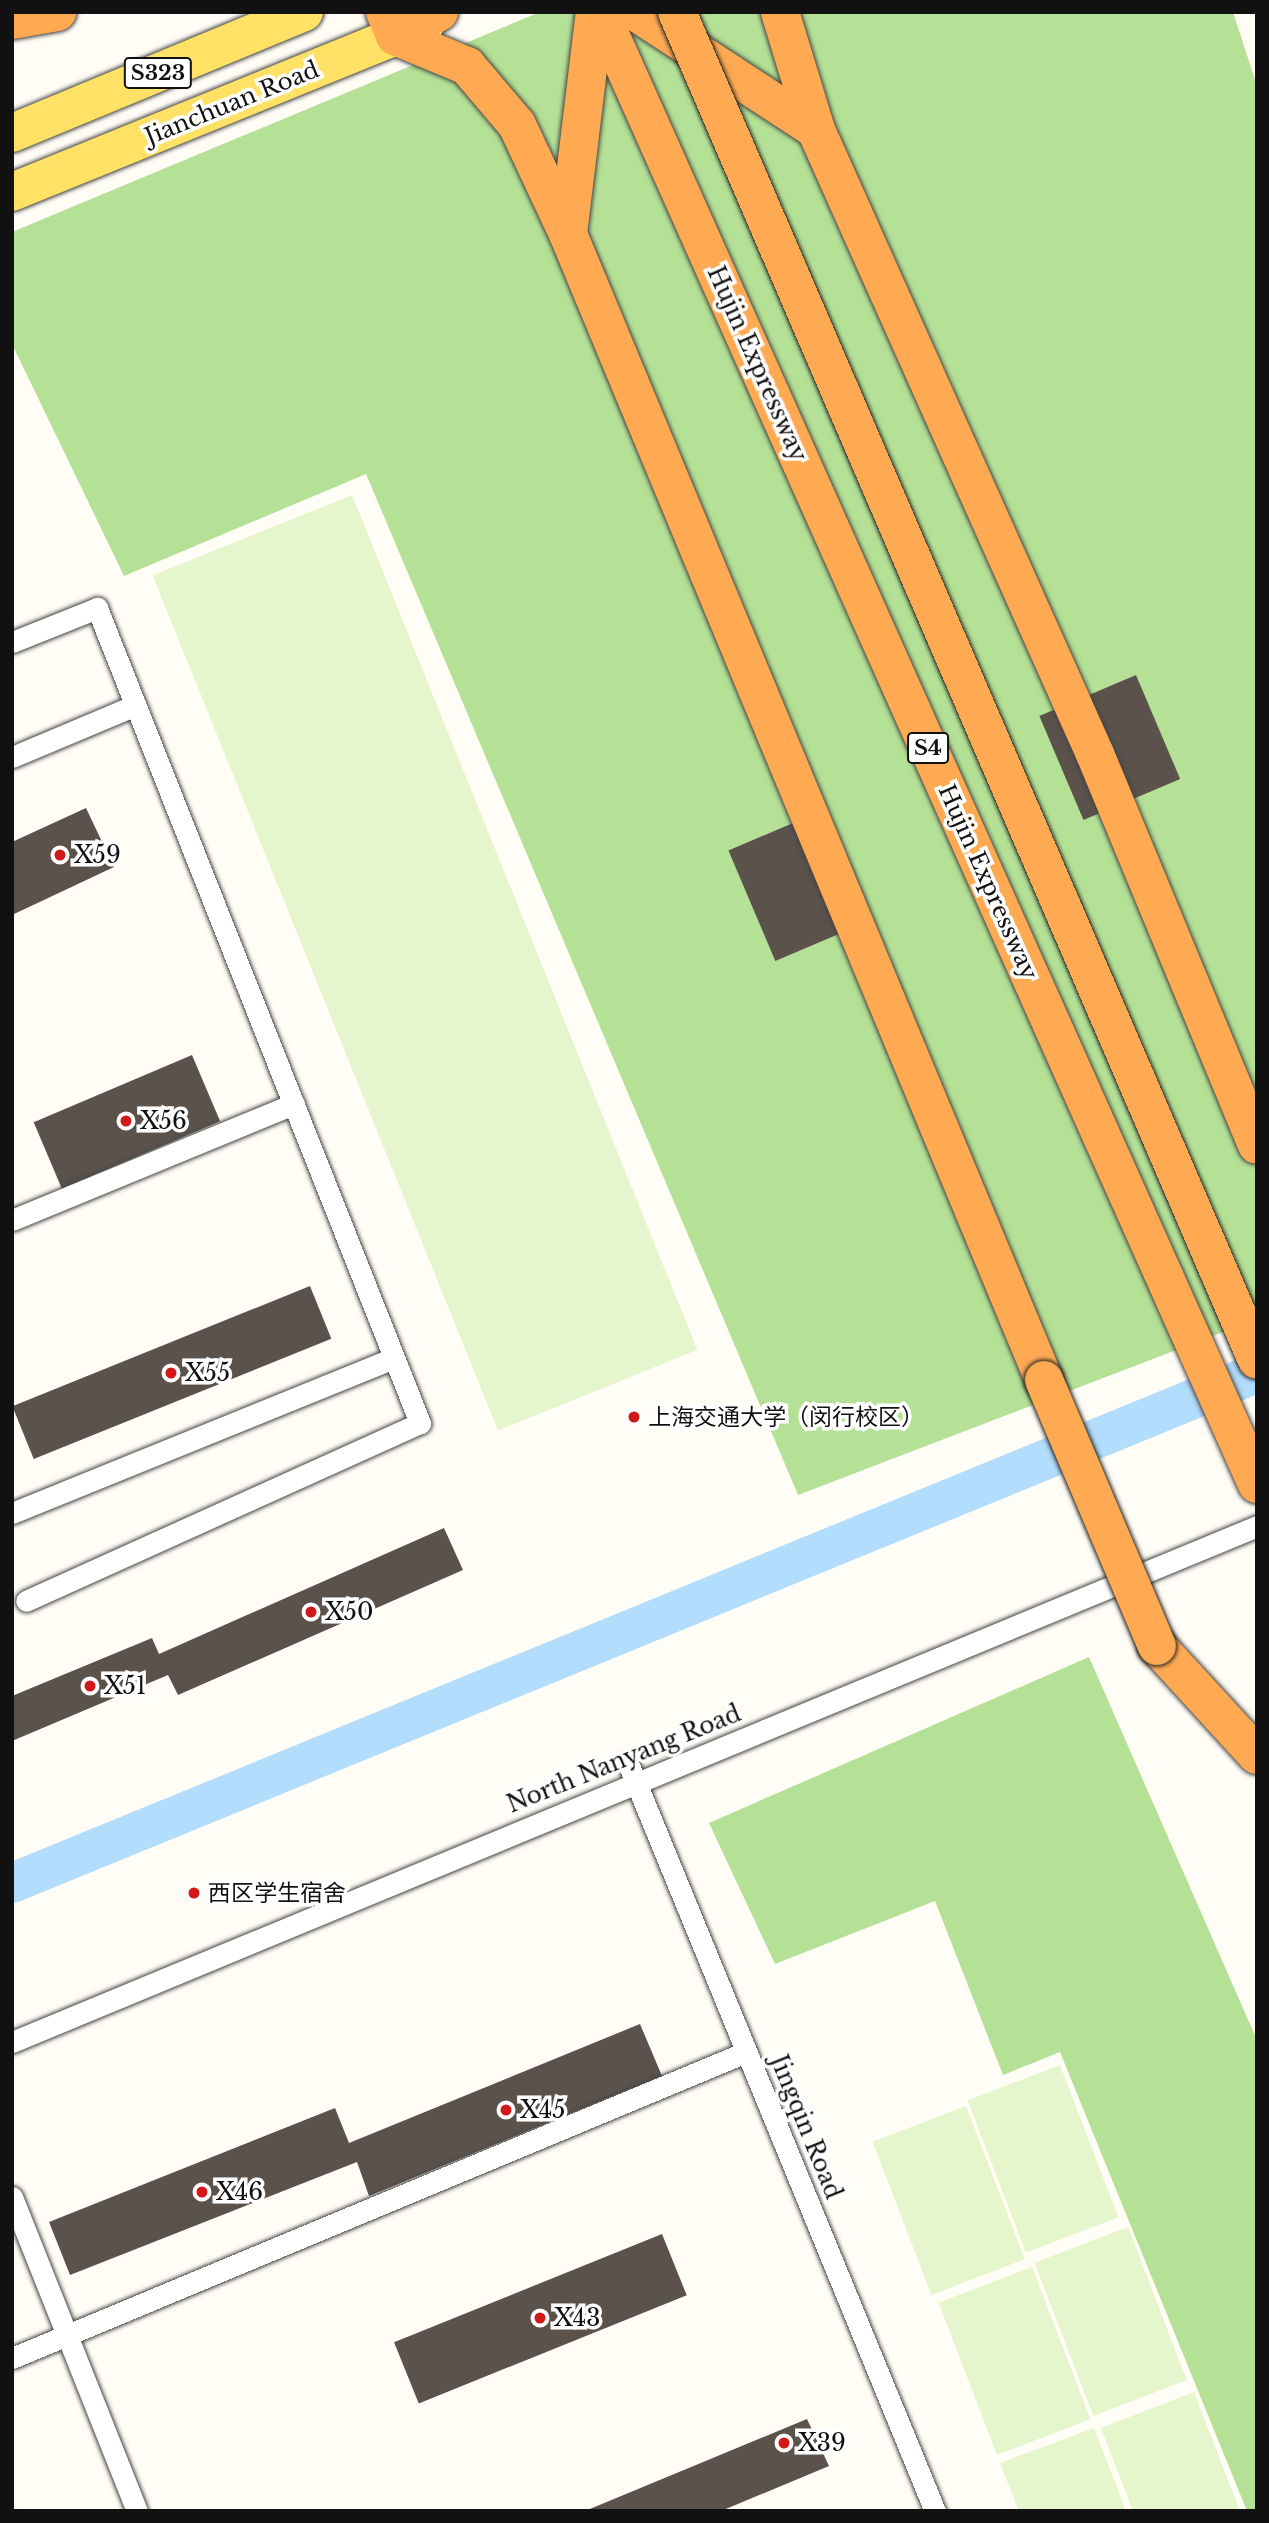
<!DOCTYPE html>
<html>
<head>
<meta charset="utf-8">
<style>
	body { margin:0 }
	#map { position:relative; width:1269px; height:2523px; overflow:hidden; background:#fffdf5; font-family:"Libre Baskerville","Noto Sans SC",serif }
	div>[style] { position:absolute }
	.forest>* { inset:0; background:#b4e196 }
	.pitch>* { inset:0; background:#e5f5cc; transform-origin:0 0 }
	.canal>* { height:40px; margin:-20px; padding:0 20px; transform-origin:20px; border-radius:20px; background:#b3ddfc }
	.building>* { inset:0; background:#5b524c; transform-origin:0 0 }
	.roads { filter:drop-shadow(0 0 2px #444) drop-shadow(0 0 2px #444) }
	.lane>* { height:21px; margin:-10.5px; padding:0 10.5px; transform-origin:10.5px; border-radius:10.5px; background:#fff }
	.primary>* { height:38px; margin:-19px; padding:0 19px; transform-origin:19px; border-radius:19px; background:#ffe165 }
	.highway>* { height:38px; margin:-19px; padding:0 19px; transform-origin:19px; border-radius:19px; background:#ffaa53 }
	.bridges { filter:drop-shadow(0 0 2px #222) drop-shadow(0 0 2px #222) }
	.highway-bridge>* { height:38px; margin:-19px; padding:0 19px; transform-origin:19px; border-radius:19px; background:#ffaa53 }
	.dots>* { width:19px; height:19px; translate:-50% -50%; box-sizing:border-box; border:4px solid #fff; border-radius:50% }
	span { translate:-50% -50%; white-space:nowrap; text-align:center; line-height:1.15; -webkit-text-stroke:7px #fff; paint-order:stroke }
	.shield-label span { padding:2px 5px; background:#fff; border:2px solid; border-radius:5px; -webkit-text-stroke-width:0 }
	.shield-label { font-size:21px; color:#111; font-weight:700 }
	.street-label { font-size:23px; color:#111 }
	.poi-label { font-size:23px; color:#111 }
	.left { translate:0 -50%; text-align:left }
	.frame { position:absolute; inset:0; border:14px solid #111; pointer-events:none }
</style>
</head>
<body>
<div id="map">
	<div class="forest">
		<div style="clip-path:polygon(540px 12px,1233px 12px,1257px 86px,1257px 1319px,798px 1495px,366px 474px,124px 576px,12px 344px,12px 232px)"></div>
		<div style="clip-path:polygon(1089px 1657px,1257px 2040px,1257px 2511px,1247px 2511px,1060px 2052px,1003px 2075px,935px 1901px,775px 1964px,709px 1823px)"></div>
	</div>
	<div class="pitch">
		<div style="left:352px;top:495px;width:922px;height:215px;rotate:68deg"></div>
		<div style="left:1060px;top:2065px;width:163px;height:99px;rotate:69deg"></div>
		<div style="left:966px;top:2106px;width:164px;height:100px;rotate:69deg"></div>
		<div style="left:1128px;top:2227px;width:164px;height:100px;rotate:69deg"></div>
		<div style="left:1032px;top:2267px;width:163px;height:100px;rotate:69deg"></div>
		<div style="clip-path:polygon(1194px 2392px,1240px 2511px,1133px 2511px,1101px 2428px)"></div>
		<div style="clip-path:polygon(1094px 2428px,1126px 2511px,1019px 2511px,1000px 2463px)"></div>
	</div>
	<div class="canal">
		<div style="left:12px;top:1883px;width:1345px;rotate:-22.28deg"></div>
	</div>
	<div class="building">
		<div style="left:1136px;top:675px;width:113px;height:105px;rotate:67deg"></div>
		<div style="clip-path:polygon(86px 808px,114px 867px,12px 915px,12px 842px)"></div>
		<div style="left:826px;top:809px;width:120px;height:106px;rotate:67deg"></div>
		<div style="left:192px;top:1055px;width:72px;height:172px;rotate:67deg"></div>
		<div style="left:310px;top:1286px;width:57px;height:321px;rotate:68deg"></div>
		<div style="clip-path:polygon(444px 1528px,463px 1570px,178px 1695px,168px 1675px,12px 1741px,12px 1696px,152px 1638px,159px 1654px)"></div>
		<div style="clip-path:polygon(640px 2024px,662px 2076px,369px 2196px,357px 2162px,70px 2275px,49px 2222px,335px 2108px,349px 2143px)"></div>
		<div style="left:662px;top:2234px;width:66px;height:289px;rotate:68deg"></div>
		<div style="clip-path:polygon(807px 2419px,829px 2466px,721px 2511px,585px 2511px)"></div>
	</div>
	<div class="roads">
		<div class="lane">
			<div style="left:12px;top:642px;width:92px;rotate:-21.8deg"></div>
			<div style="left:97px;top:608px;width:877px;rotate:68.38deg"></div>
			<div style="left:420px;top:1423px;width:432px;rotate:155.7deg"></div>
			<div style="left:12px;top:757px;width:134px;rotate:-22.8deg"></div>
			<div style="left:12px;top:1220px;width:305px;rotate:-22.4deg"></div>
			<div style="left:12px;top:1513px;width:412px;rotate:-22.1deg"></div>
			<div style="left:628px;top:1763px;width:809px;rotate:67.69deg"></div>
			<div style="left:12px;top:2042px;width:1348px;rotate:-22.51deg"></div>
			<div style="left:12px;top:2197px;width:338px;rotate:68.3deg"></div>
			<div style="left:12px;top:2358px;width:795px;rotate:-22.63deg"></div>
		</div>
		<div class="primary">
			<div style="left:12px;top:133px;width:316px;rotate:-22.5deg"></div>
			<div style="left:12px;top:192px;width:446px;rotate:-22.1deg"></div>
		</div>
		<div class="highway">
			<div style="left:385px;top:12px;width:26px;rotate:67deg"></div>
			<div style="left:395px;top:36px;width:78px;rotate:22.6deg"></div>
			<div style="left:467px;top:66px;width:77px;rotate:49.7deg"></div>
			<div style="left:517px;top:125px;width:120px;rotate:64.9deg"></div>
			<div style="left:568px;top:234px;width:1241px;rotate:67.44deg"></div>
			<div style="left:600px;top:12px;width:1612px;rotate:65.95deg"></div>
			<div style="left:636px;top:12px;width:215px;rotate:33.2deg"></div>
			<div style="left:780px;top:12px;width:123px;rotate:73deg"></div>
			<div style="left:816px;top:130px;width:684px;rotate:65.91deg"></div>
			<div style="left:1095px;top:754px;width:423px;rotate:67.5deg"></div>
			<div style="left:12px;top:20px;width:46px;rotate:-10.1deg"></div>
			<div style="left:395px;top:36px;width:50px;rotate:-28.6deg"></div>
			<div style="left:568px;top:234px;width:224px;rotate:-83.1deg"></div>
			<div style="left:1157px;top:1646px;width:148px;rotate:47.5deg"></div>
		</div>
	</div>
	<div class="bridges">
		<div class="highway-bridge">
			<div style="left:677px;top:12px;width:1467px;rotate:66.72deg"></div>
			<div style="left:1044px;top:1380px;width:289px;rotate:67deg"></div>
		</div>
	</div>
	<div class="dots">
		<div style="left:60px;top:855px;background:#d11919"></div>
		<div style="left:126px;top:1121px;background:#d11919"></div>
		<div style="left:171px;top:1373px;background:#d11919"></div>
		<div style="left:634px;top:1417px;background:#d11919"></div>
		<div style="left:311px;top:1612px;background:#d11919"></div>
		<div style="left:90px;top:1686px;background:#d11919"></div>
		<div style="left:194px;top:1893px;background:#d11919"></div>
		<div style="left:506px;top:2110px;background:#d11919"></div>
		<div style="left:202px;top:2192px;background:#d11919"></div>
		<div style="left:540px;top:2318px;background:#d11919"></div>
		<div style="left:784px;top:2443px;background:#d11919"></div>
	</div>
	<div class="shield-label">
		<span style="left:158px;top:73px">S323</span>
		<span style="left:928px;top:748px">S4</span>
	</div>
	<div class="street-label">
		<span style="left:232px;top:103px;rotate:-22deg">Jianchuan Road</span>
		<span style="left:757px;top:364px;rotate:66deg">Hujin Expressway</span>
		<span style="left:988px;top:882px;rotate:66deg">Hujin Expressway</span>
		<span style="left:624px;top:1759px;rotate:-22deg">North Nanyang Road</span>
		<span style="left:806px;top:2127px;rotate:68deg">Jingqin Road</span>
	</div>
	<div class="poi-label">
		<span class="left" style="left:74px;top:855px">X59</span>
		<span class="left" style="left:140px;top:1121px">X56</span>
		<span class="left" style="left:185px;top:1373px">X55</span>
		<span class="left" style="left:648px;top:1417px">上海交通大学（闵行校区）</span>
		<span class="left" style="left:325px;top:1612px">X50</span>
		<span class="left" style="left:104px;top:1686px">X51</span>
		<span class="left" style="left:208px;top:1893px">西区学生宿舍</span>
		<span class="left" style="left:520px;top:2110px">X45</span>
		<span class="left" style="left:216px;top:2192px">X46</span>
		<span class="left" style="left:554px;top:2318px">X43</span>
		<span class="left" style="left:798px;top:2443px">X39</span>
	</div>
	<div class="frame"></div>
</div>
</body>
</html>
